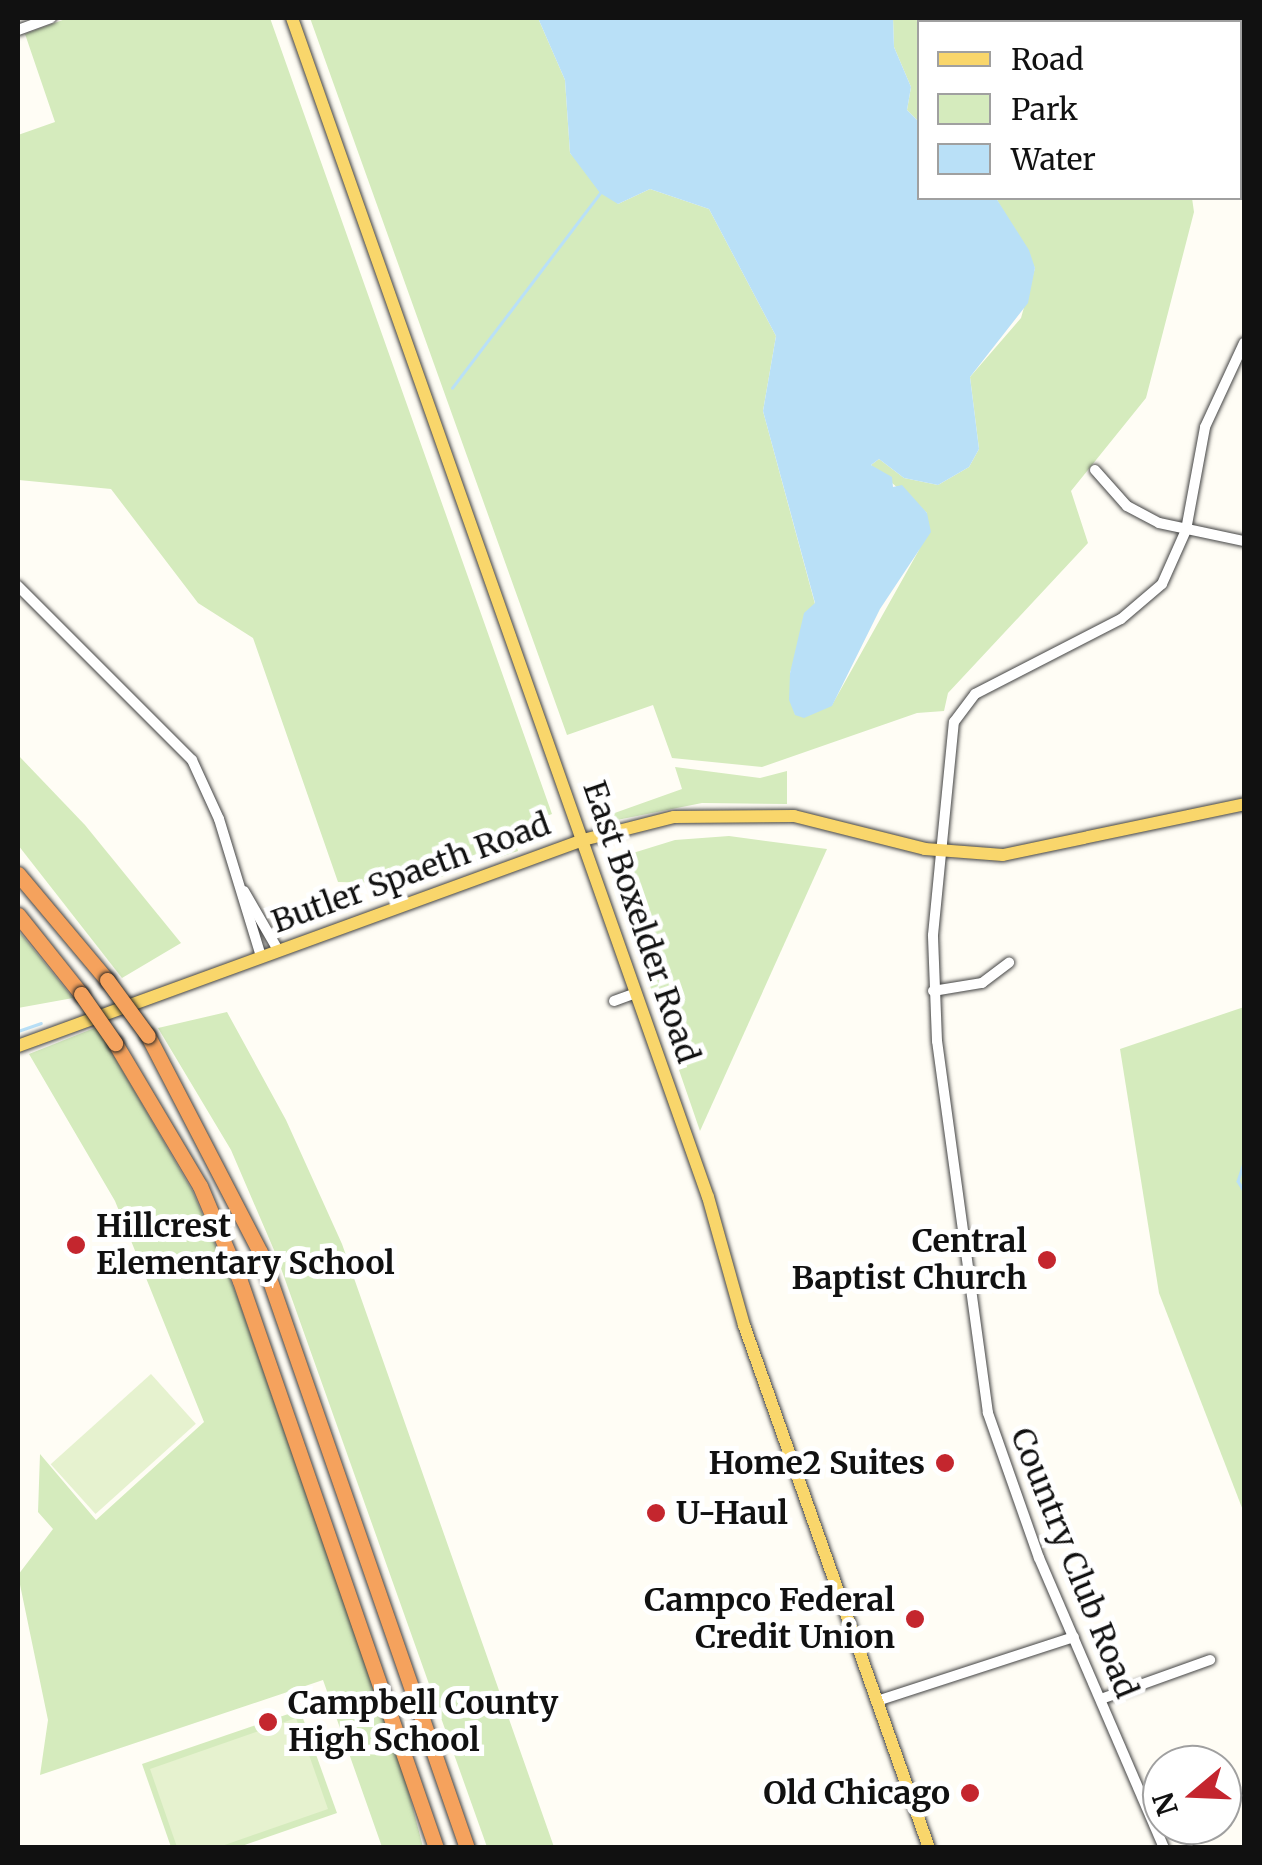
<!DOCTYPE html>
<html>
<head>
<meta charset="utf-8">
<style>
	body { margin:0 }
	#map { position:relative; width:1262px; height:1865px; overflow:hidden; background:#fffdf5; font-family:Merriweather,serif }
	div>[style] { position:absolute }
	.green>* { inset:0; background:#d5ebbd }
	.pitch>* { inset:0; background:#e6f2cf; transform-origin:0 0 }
	.water>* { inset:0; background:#b9e0f7 }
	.stream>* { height:2.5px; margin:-1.25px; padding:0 1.25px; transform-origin:1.25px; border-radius:1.25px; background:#b9e0f7 }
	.roads { filter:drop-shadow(0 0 2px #444) drop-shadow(0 0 2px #444) }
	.minor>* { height:10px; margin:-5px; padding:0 5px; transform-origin:5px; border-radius:5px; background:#fff }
	.major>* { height:12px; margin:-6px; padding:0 6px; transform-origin:6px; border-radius:6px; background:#f9d66b }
	.highway>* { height:15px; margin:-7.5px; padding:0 7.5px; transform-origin:7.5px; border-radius:7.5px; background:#f5a25d }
	.bridges { filter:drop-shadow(0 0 2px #222) drop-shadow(0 0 2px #222) }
	.highway-bridge>* { height:15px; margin:-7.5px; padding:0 7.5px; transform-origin:7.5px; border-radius:7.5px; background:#f5a25d }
	.dots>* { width:28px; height:28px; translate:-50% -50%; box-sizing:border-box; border:5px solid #fff; border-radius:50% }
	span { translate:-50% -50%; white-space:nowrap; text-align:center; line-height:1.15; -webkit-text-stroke:10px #fff; paint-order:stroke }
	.street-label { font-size:32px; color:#111 }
	.poi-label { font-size:32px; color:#111; font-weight:700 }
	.left { translate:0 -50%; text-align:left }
	.right { translate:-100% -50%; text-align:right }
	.frame { position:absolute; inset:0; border:20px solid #111; pointer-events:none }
	.legend { position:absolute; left:917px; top:20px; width:325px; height:180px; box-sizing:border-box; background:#fff; border:2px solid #a0a0a0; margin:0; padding:12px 18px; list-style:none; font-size:30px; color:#111 }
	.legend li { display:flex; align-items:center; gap:20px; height:50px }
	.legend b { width:50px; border:2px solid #a0a0a0 }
	.north { position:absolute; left:1142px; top:1745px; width:100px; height:100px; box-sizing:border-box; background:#fff; border:2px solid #a0a0a0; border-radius:50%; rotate:251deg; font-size:28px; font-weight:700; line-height:40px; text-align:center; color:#111 }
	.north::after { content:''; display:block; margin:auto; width:35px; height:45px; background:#c4262e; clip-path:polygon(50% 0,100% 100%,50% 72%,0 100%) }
</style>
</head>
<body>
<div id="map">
	<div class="green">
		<div style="clip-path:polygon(68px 18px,270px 18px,552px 814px,511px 829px,518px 851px,420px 884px,338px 882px,253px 638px,198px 603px,111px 489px,19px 480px,18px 135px,55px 122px,25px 34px)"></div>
		<div style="clip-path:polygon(310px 18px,538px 18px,565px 80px,570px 153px,618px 204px,650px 189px,709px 209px,776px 336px,763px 411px,815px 604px,790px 673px,795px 715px,832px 705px,919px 550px,927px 513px,871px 465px,879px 459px,904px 478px,938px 485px,969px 467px,979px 449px,970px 377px,1021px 318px,1035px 268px,996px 198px,1192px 198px,1194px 212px,1146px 398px,1071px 491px,1088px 543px,948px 693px,944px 711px,917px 713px,762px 767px,672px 758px,653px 705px,567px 735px)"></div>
		<div style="clip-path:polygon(893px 18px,1244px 18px,1244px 57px,1240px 59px,1240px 22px,920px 22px,919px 122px,907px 110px,911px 87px,894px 47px)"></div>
		<div style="clip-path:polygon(18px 755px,85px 825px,181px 943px,122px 978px,18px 845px)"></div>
		<div style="clip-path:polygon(675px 767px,760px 778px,787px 771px,787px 804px,702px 803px,612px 821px,609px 815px,682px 789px)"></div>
		<div style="clip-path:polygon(729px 836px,827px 849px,700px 1131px,607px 861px,675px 840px)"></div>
		<div style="clip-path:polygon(18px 930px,73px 998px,18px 1008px)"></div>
		<div style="clip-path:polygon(1244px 1007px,1244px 1513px,1159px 1293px,1120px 1049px)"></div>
		<div style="clip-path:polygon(227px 1012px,286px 1120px,342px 1244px,554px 1847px,487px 1847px,277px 1257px,231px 1150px,158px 1028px)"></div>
		<div style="clip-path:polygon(97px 1027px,193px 1192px,237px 1296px,405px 1778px,423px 1847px,382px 1847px,323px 1680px,40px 1775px,48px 1720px,18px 1575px,53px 1529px,38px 1512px,40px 1454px,96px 1520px,204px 1422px,115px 1201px,29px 1054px)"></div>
		<div style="clip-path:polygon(300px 1710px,337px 1813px,239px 1847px,171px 1847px,142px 1764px)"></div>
	</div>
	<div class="pitch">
		<div style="left:151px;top:1374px;width:67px;height:135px;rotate:48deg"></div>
		<div style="clip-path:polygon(296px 1718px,328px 1809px,219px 1847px,177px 1847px,150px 1769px)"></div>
	</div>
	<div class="water">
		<div style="clip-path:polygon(538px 18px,893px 18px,894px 47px,911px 87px,907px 110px,919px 122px,920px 198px,996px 198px,1029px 250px,1035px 268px,1028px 303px,970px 377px,979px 449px,969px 467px,938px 485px,904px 478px,879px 459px,871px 465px,892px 477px,893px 487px,902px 485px,927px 513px,931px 532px,880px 609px,832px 706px,804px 718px,795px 715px,789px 700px,790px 673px,804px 613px,815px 603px,763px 411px,776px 336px,709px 209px,650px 189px,618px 204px,600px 193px,570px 153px,565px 80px)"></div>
	</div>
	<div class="stream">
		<div style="left:452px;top:388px;width:245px;rotate:-52.8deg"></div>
		<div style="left:18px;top:1031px;width:24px;rotate:-19deg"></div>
		<div style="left:1244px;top:1163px;width:19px;rotate:108deg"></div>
		<div style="left:1238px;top:1181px;width:12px;rotate:59deg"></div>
	</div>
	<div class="roads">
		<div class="minor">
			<div style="left:18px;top:30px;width:35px;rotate:-20deg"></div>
			<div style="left:1240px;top:86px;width:4px;rotate:-27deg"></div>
			<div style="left:1095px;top:470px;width:48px;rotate:48.4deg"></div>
			<div style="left:1127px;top:506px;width:36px;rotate:28deg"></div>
			<div style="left:1159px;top:523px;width:87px;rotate:12deg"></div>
			<div style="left:18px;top:586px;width:246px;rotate:45deg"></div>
			<div style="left:192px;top:760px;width:65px;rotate:65.4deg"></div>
			<div style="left:219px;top:819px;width:143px;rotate:73deg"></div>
			<div style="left:244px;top:891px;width:68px;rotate:60deg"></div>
			<div style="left:933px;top:991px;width:50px;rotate:-9.3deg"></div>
			<div style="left:982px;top:983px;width:34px;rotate:-37deg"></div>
			<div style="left:614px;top:1001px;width:23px;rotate:-20deg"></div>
			<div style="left:1101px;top:1699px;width:116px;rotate:-19.7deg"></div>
			<div style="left:877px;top:1701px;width:207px;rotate:-18deg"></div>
			<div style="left:1164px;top:1848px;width:316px;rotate:-113.3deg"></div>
			<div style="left:1039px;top:1558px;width:154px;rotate:-109.4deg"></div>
			<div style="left:988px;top:1413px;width:375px;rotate:-97.8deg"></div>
			<div style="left:937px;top:1041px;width:106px;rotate:-92.2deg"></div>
			<div style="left:933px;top:935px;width:214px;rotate:-84.4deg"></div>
			<div style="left:954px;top:722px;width:35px;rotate:-53deg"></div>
			<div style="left:975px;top:694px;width:164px;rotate:-27.2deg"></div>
			<div style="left:1121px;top:619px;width:54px;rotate:-40.5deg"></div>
			<div style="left:1162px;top:584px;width:59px;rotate:-66deg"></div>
			<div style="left:1186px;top:530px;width:105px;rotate:-79.5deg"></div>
			<div style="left:1205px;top:427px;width:93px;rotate:-65.1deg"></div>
		</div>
		<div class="major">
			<div style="left:292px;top:18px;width:1250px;rotate:70.57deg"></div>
			<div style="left:708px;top:1197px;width:133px;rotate:74.3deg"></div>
			<div style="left:744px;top:1325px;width:555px;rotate:70.52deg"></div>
			<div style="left:18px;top:1046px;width:601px;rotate:-20.03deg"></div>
			<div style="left:583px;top:840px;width:94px;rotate:-14.2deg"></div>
			<div style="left:674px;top:817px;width:120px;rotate:-0.5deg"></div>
			<div style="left:794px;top:816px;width:135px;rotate:14.1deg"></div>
			<div style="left:925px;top:849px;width:78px;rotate:4.4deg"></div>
			<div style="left:1003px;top:855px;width:246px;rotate:-11.9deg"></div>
		</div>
		<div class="highway">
			<div style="left:18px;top:874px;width:138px;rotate:50deg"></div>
			<div style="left:18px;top:915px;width:101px;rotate:51.4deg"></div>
			<div style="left:148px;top:1036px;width:243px;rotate:62.6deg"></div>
			<div style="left:260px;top:1252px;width:631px;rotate:70.85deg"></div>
			<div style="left:115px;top:1043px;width:166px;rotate:59.3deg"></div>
			<div style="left:200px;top:1186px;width:103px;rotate:67.2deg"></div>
			<div style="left:240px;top:1281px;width:600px;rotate:70.93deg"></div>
		</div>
	</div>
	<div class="bridges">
		<div class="highway-bridge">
			<div style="left:107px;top:980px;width:69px;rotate:53.8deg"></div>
			<div style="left:81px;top:994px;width:60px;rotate:55.2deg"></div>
		</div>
	</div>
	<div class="dots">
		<div style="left:76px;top:1245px;background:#c4262e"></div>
		<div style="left:1047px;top:1260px;background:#c4262e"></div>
		<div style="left:945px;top:1463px;background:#c4262e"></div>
		<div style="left:656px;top:1513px;background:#c4262e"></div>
		<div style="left:915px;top:1619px;background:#c4262e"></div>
		<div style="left:268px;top:1722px;background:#c4262e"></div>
		<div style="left:970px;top:1793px;background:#c4262e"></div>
	</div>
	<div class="street-label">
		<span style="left:411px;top:873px;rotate:-20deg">Butler Spaeth Road</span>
		<span style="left:641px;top:922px;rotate:71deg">East Boxelder Road</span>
		<span style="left:1074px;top:1563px;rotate:68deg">Country Club Road</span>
	</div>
	<div class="poi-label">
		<span class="left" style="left:96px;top:1245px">Hillcrest<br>Elementary School</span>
		<span class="right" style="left:1027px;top:1260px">Central<br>Baptist Church</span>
		<span class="right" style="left:925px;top:1463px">Home2 Suites</span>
		<span class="left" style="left:676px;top:1513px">U-Haul</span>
		<span class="right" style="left:895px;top:1619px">Campco Federal<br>Credit Union</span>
		<span class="left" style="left:288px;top:1722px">Campbell County<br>High School</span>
		<span class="right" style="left:950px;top:1793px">Old Chicago</span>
	</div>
	<div class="frame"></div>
	<ul class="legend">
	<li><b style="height:12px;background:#f9d66b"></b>Road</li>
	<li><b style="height:28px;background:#d5ebbd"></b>Park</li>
	<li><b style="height:28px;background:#b9e0f7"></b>Water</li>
	</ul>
	<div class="north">N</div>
</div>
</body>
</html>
